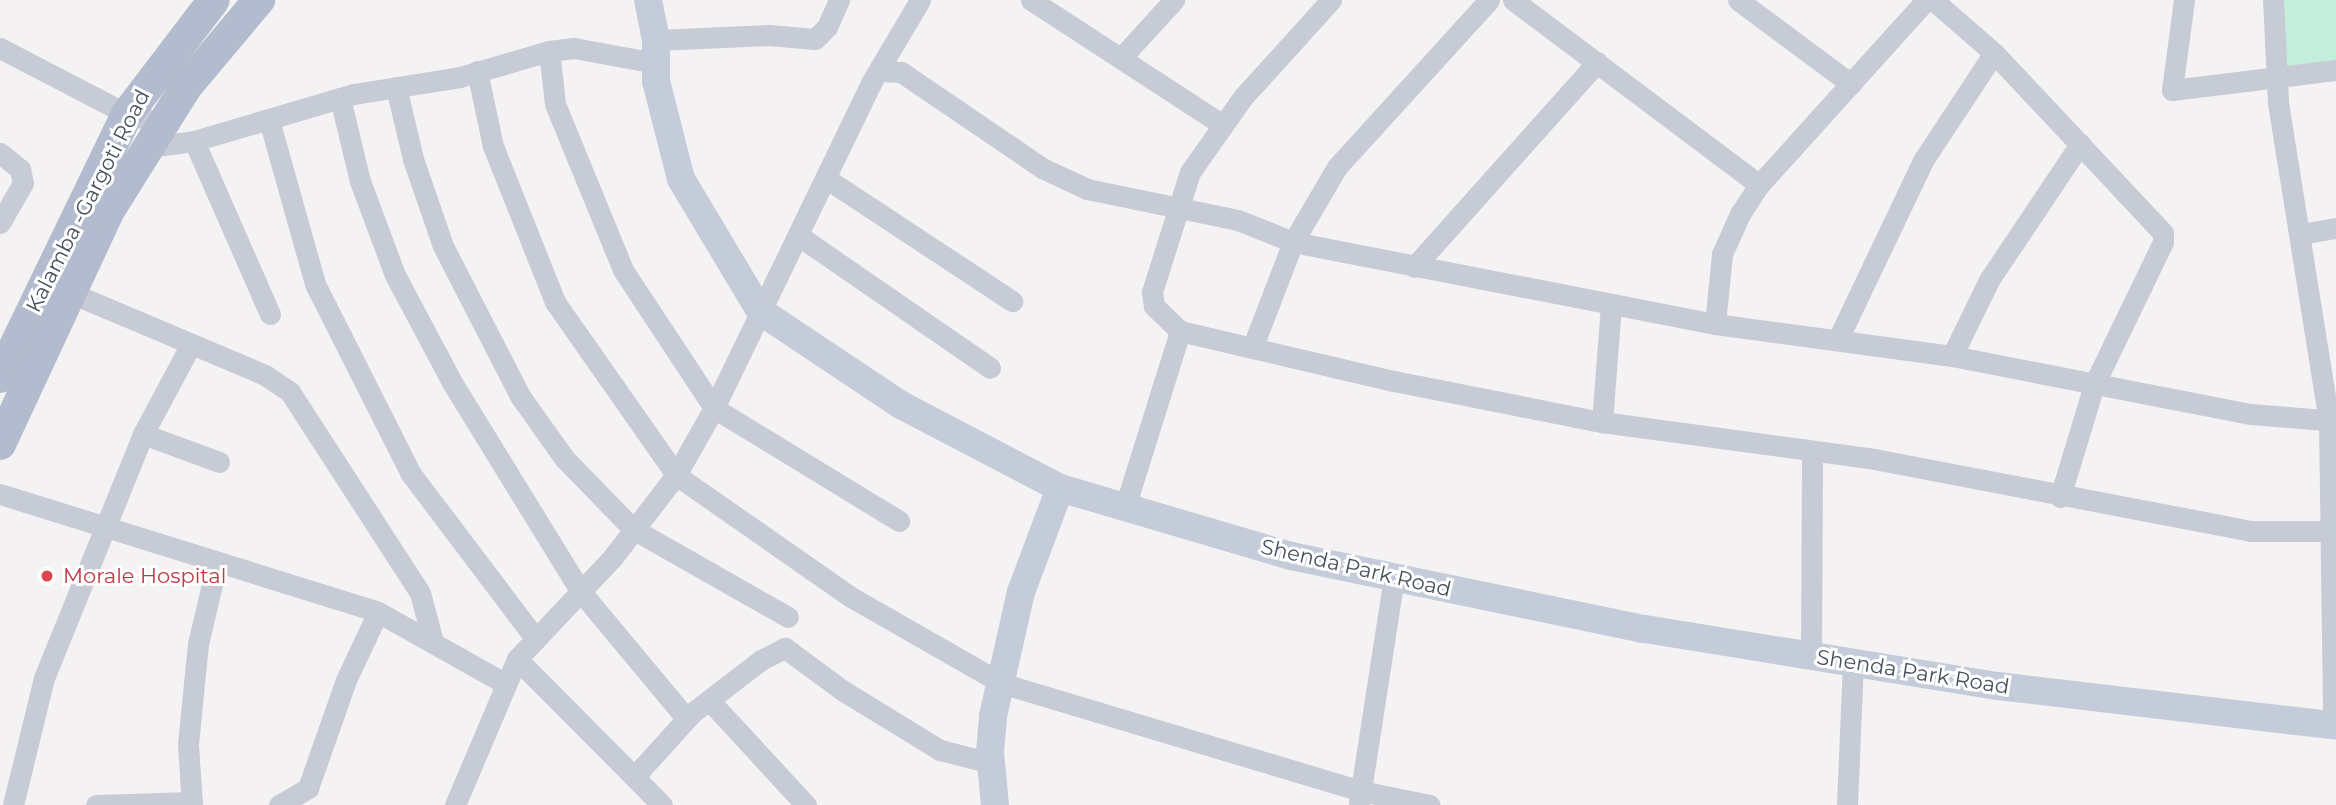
<!DOCTYPE html>
<html>
<head>
<meta charset="utf-8">
<style>
	body { margin:0 }
	#map { position:relative; width:2336px; height:805px; overflow:hidden; background:#f4f2f2; font-family:Montserrat,sans-serif }
	div>[style] { position:absolute }
	.green>* { inset:0; background:#c3eedb }
	.street>* { height:21px; margin:-10.5px; padding:0 10.5px; transform-origin:10.5px; border-radius:10.5px; background:#c6cbd5 }
	.secondary>* { height:28px; margin:-14px; padding:0 14px; transform-origin:14px; border-radius:14px; background:#c5ccd9 }
	.primary>* { height:32px; margin:-16px; padding:0 16px; transform-origin:16px; border-radius:16px; background:#b3bcce }
	.dots>* { width:19px; height:19px; translate:-50% -50%; box-sizing:border-box; border:4px solid #fff; border-radius:50% }
	span { translate:-50% -50%; white-space:nowrap; text-align:center; line-height:1.15; -webkit-text-stroke:6px #fff; paint-order:stroke }
	.street-label { font-size:21px; color:#4a515e }
	.health-label { font-size:21px; color:#be3a42 }
	.left { translate:0 -50%; text-align:left }
</style>
</head>
<body>
<div id="map">
	<div class="green">
		<div style="clip-path:polygon(2276px 0,2336px 0,2336px 68px,2286px 78px)"></div>
	</div>
	<div class="street">
		<div style="left:1031px;top:0;width:229px;rotate:33.1deg"></div>
		<div style="left:1331px;top:0;width:131px;rotate:132.2deg"></div>
		<div style="left:1243px;top:97px;width:92px;rotate:125.2deg"></div>
		<div style="left:1190px;top:172px;width:126px;rotate:107.6deg"></div>
		<div style="left:1152px;top:292px;width:14px;rotate:82deg"></div>
		<div style="left:1154px;top:306px;width:36px;rotate:44deg"></div>
		<div style="left:1180px;top:331px;width:220px;rotate:13.2deg"></div>
		<div style="left:1394px;top:381px;width:212px;rotate:11.2deg"></div>
		<div style="left:1602px;top:422px;width:275px;rotate:7.7deg"></div>
		<div style="left:1874px;top:459px;width:384px;rotate:10.8deg"></div>
		<div style="left:2251px;top:531px;width:85px"></div>
		<div style="left:1513px;top:0;width:308px;rotate:36.9deg"></div>
		<div style="left:1738px;top:0;width:141px;rotate:36.6deg"></div>
		<div style="left:1933px;top:0;width:81px;rotate:41deg"></div>
		<div style="left:1994px;top:53px;width:247px;rotate:46.8deg"></div>
		<div style="left:2163px;top:233px;width:9px;rotate:90deg"></div>
		<div style="left:2163px;top:242px;width:159px;rotate:115.8deg"></div>
		<div style="left:2094px;top:385px;width:117px;rotate:106.9deg"></div>
		<div style="left:2184px;top:0;width:91px;rotate:97.6deg"></div>
		<div style="left:2172px;top:90px;width:165px;rotate:-7deg"></div>
		<div style="left:2273px;top:0;width:103px;rotate:87.2deg"></div>
		<div style="left:2278px;top:103px;width:322px;rotate:80.9deg"></div>
		<div style="left:2329px;top:421px;width:305px;rotate:89.2deg"></div>
		<div style="left:656px;top:40px;width:113px;rotate:-2.5deg"></div>
		<div style="left:769px;top:35px;width:46px;rotate:5deg"></div>
		<div style="left:815px;top:39px;width:17px;rotate:-45deg"></div>
		<div style="left:827px;top:27px;width:30px;rotate:-66deg"></div>
		<div style="left:0;top:48px;width:143px;rotate:27.5deg"></div>
		<div style="left:127px;top:114px;width:37px;rotate:14deg"></div>
		<div style="left:549px;top:51px;width:53px;rotate:83.5deg"></div>
		<div style="left:555px;top:104px;width:179px;rotate:67.7deg"></div>
		<div style="left:623px;top:270px;width:165px;rotate:56.6deg"></div>
		<div style="left:714px;top:408px;width:217px;rotate:31.4deg"></div>
		<div style="left:1121px;top:58px;width:79px;rotate:-47.6deg"></div>
		<div style="left:477px;top:71px;width:77px;rotate:78deg"></div>
		<div style="left:493px;top:146px;width:168px;rotate:68.3deg"></div>
		<div style="left:555px;top:302px;width:211px;rotate:55deg"></div>
		<div style="left:676px;top:475px;width:213px;rotate:34.9deg"></div>
		<div style="left:851px;top:597px;width:173px;rotate:29.8deg"></div>
		<div style="left:1001px;top:683px;width:376px;rotate:16.7deg"></div>
		<div style="left:1361px;top:791px;width:70px;rotate:11.5deg"></div>
		<div style="left:882px;top:71px;width:19px;rotate:3deg"></div>
		<div style="left:901px;top:72px;width:171px;rotate:34.2deg"></div>
		<div style="left:1042px;top:168px;width:50px;rotate:25deg"></div>
		<div style="left:1087px;top:189px;width:154px;rotate:11.6deg"></div>
		<div style="left:1238px;top:220px;width:59px;rotate:21.8deg"></div>
		<div style="left:1293px;top:242px;width:430px;rotate:11deg"></div>
		<div style="left:1715px;top:324px;width:239px;rotate:7.7deg"></div>
		<div style="left:1952px;top:356px;width:305px;rotate:11deg"></div>
		<div style="left:2251px;top:414px;width:85px;rotate:4.7deg"></div>
		<div style="left:396px;top:87px;width:74px;rotate:76.7deg"></div>
		<div style="left:413px;top:159px;width:92px;rotate:71deg"></div>
		<div style="left:443px;top:246px;width:169px;rotate:62.8deg"></div>
		<div style="left:520px;top:396px;width:76px;rotate:54.6deg"></div>
		<div style="left:564px;top:458px;width:99px;rotate:45.8deg"></div>
		<div style="left:633px;top:529px;width:178px;rotate:29.6deg"></div>
		<div style="left:340px;top:98px;width:85px;rotate:76.5deg"></div>
		<div style="left:360px;top:181px;width:100px;rotate:69.6deg"></div>
		<div style="left:395px;top:275px;width:123px;rotate:62deg"></div>
		<div style="left:453px;top:384px;width:244px;rotate:58.4deg"></div>
		<div style="left:581px;top:592px;width:165px;rotate:50.2deg"></div>
		<div style="left:269px;top:120px;width:170px;rotate:74.3deg"></div>
		<div style="left:315px;top:284px;width:213px;rotate:63.2deg"></div>
		<div style="left:411px;top:474px;width:207px;rotate:52.9deg"></div>
		<div style="left:194px;top:141px;width:189px;rotate:66.3deg"></div>
		<div style="left:149px;top:147px;width:45px;rotate:-7.6deg"></div>
		<div style="left:194px;top:141px;width:167px;rotate:-16.4deg"></div>
		<div style="left:354px;top:94px;width:107px;rotate:-9.1deg"></div>
		<div style="left:460px;top:77px;width:93px;rotate:-16.3deg"></div>
		<div style="left:549px;top:51px;width:25px;rotate:-7deg"></div>
		<div style="left:574px;top:48px;width:83px;rotate:10.4deg"></div>
		<div style="left:0;top:153px;width:26px;rotate:39deg"></div>
		<div style="left:20px;top:169px;width:14px;rotate:78deg"></div>
		<div style="left:23px;top:183px;width:46px;rotate:119.9deg"></div>
		<div style="left:827px;top:179px;width:222px;rotate:33.4deg"></div>
		<div style="left:2301px;top:234px;width:36px;rotate:-10deg"></div>
		<div style="left:799px;top:236px;width:232px;rotate:34.6deg"></div>
		<div style="left:1414px;top:267px;width:275px;rotate:-48.2deg"></div>
		<div style="left:71px;top:293px;width:211px;rotate:22.9deg"></div>
		<div style="left:265px;top:375px;width:30px;rotate:34deg"></div>
		<div style="left:290px;top:392px;width:239px;rotate:57.1deg"></div>
		<div style="left:420px;top:593px;width:51px;rotate:75.1deg"></div>
		<div style="left:1715px;top:324px;width:70px;rotate:-84.3deg"></div>
		<div style="left:1722px;top:254px;width:44px;rotate:-65.8deg"></div>
		<div style="left:1740px;top:214px;width:35px;rotate:-57deg"></div>
		<div style="left:1759px;top:185px;width:249px;rotate:-47.9deg"></div>
		<div style="left:1838px;top:339px;width:199px;rotate:-64.5deg"></div>
		<div style="left:1924px;top:159px;width:127px;rotate:-56.6deg"></div>
		<div style="left:1253px;top:346px;width:111px;rotate:-69deg"></div>
		<div style="left:1293px;top:242px;width:87px;rotate:-59.6deg"></div>
		<div style="left:1337px;top:167px;width:226px;rotate:-47.7deg"></div>
		<div style="left:1952px;top:356px;width:85px;rotate:-64deg"></div>
		<div style="left:1989px;top:280px;width:164px;rotate:-56.2deg"></div>
		<div style="left:1602px;top:422px;width:118px;rotate:-85.6deg"></div>
		<div style="left:143px;top:434px;width:81px;rotate:20.2deg"></div>
		<div style="left:0;top:494px;width:396px;rotate:17.3deg"></div>
		<div style="left:378px;top:612px;width:145px;rotate:29.4deg"></div>
		<div style="left:1125px;top:507px;width:184px;rotate:-72.6deg"></div>
		<div style="left:1811px;top:656px;width:204px;rotate:-89.7deg"></div>
		<div style="left:517px;top:659px;width:206px;rotate:45.2deg"></div>
		<div style="left:709px;top:700px;width:143px;rotate:47.3deg"></div>
		<div style="left:634px;top:777px;width:86px;rotate:-47.8deg"></div>
		<div style="left:692px;top:713px;width:87px;rotate:-37.5deg"></div>
		<div style="left:761px;top:660px;width:27px;rotate:-27deg"></div>
		<div style="left:785px;top:648px;width:71px;rotate:36.4deg"></div>
		<div style="left:842px;top:690px;width:115px;rotate:31.5deg"></div>
		<div style="left:940px;top:750px;width:53px;rotate:14.3deg"></div>
		<div style="left:1359px;top:803px;width:229px;rotate:-81.2deg"></div>
		<div style="left:13px;top:805px;width:131px;rotate:-76.3deg"></div>
		<div style="left:44px;top:678px;width:263px;rotate:-67.9deg"></div>
		<div style="left:143px;top:434px;width:102px;rotate:-61.9deg"></div>
		<div style="left:96px;top:805px;width:96px;rotate:-1.8deg"></div>
		<div style="left:192px;top:805px;width:61px;rotate:-93.8deg"></div>
		<div style="left:188px;top:744px;width:100px;rotate:-84.3deg"></div>
		<div style="left:198px;top:644px;width:83px;rotate:-76.8deg"></div>
		<div style="left:279px;top:805px;width:34px;rotate:-30deg"></div>
		<div style="left:308px;top:788px;width:114px;rotate:-70.6deg"></div>
		<div style="left:346px;top:680px;width:75px;rotate:-64.8deg"></div>
		<div style="left:455px;top:805px;width:159px;rotate:-67deg"></div>
		<div style="left:517px;top:659px;width:140px;rotate:-46.7deg"></div>
		<div style="left:613px;top:557px;width:103px;rotate:-52.5deg"></div>
		<div style="left:676px;top:475px;width:77px;rotate:-60.4deg"></div>
		<div style="left:714px;top:408px;width:363px;rotate:-64.2deg"></div>
		<div style="left:872px;top:81px;width:94px;rotate:-59.3deg"></div>
		<div style="left:1847px;top:805px;width:142px;rotate:-87.6deg"></div>
	</div>
	<div class="secondary">
		<div style="left:648px;top:0;width:41px;rotate:78.7deg"></div>
		<div style="left:656px;top:40px;width:41px;rotate:90deg"></div>
		<div style="left:656px;top:81px;width:101px;rotate:75.7deg"></div>
		<div style="left:681px;top:179px;width:154px;rotate:59.1deg"></div>
		<div style="left:760px;top:311px;width:169px;rotate:33.7deg"></div>
		<div style="left:901px;top:405px;width:179px;rotate:27.6deg"></div>
		<div style="left:1060px;top:488px;width:241px;rotate:16.4deg"></div>
		<div style="left:1291px;top:556px;width:361px;rotate:11.7deg"></div>
		<div style="left:1645px;top:629px;width:358px;rotate:9.2deg"></div>
		<div style="left:1998px;top:686px;width:340px;rotate:6.7deg"></div>
		<div style="left:995px;top:805px;width:53px;rotate:-95.4deg"></div>
		<div style="left:990px;top:752px;width:36px;rotate:-85deg"></div>
		<div style="left:993px;top:716px;width:127px;rotate:-77.3deg"></div>
		<div style="left:1021px;top:592px;width:111px;rotate:-69.4deg"></div>
	</div>
	<div class="primary">
		<div style="left:0;top:377px;width:292px;rotate:-64.2deg"></div>
		<div style="left:127px;top:114px;width:143px;rotate:-52.7deg"></div>
		<div style="left:0;top:444px;width:256px;rotate:-65deg"></div>
		<div style="left:108px;top:212px;width:147px;rotate:-58deg"></div>
		<div style="left:186px;top:87px;width:114px;rotate:-50deg"></div>
	</div>
	<div class="dots">
		<div style="left:47px;top:576px;background:#e0444e"></div>
	</div>
	<div class="street-label">
		<span style="left:88px;top:201px;rotate:-63deg">Kalamba -Gargoti Road</span>
		<span style="left:1356px;top:568px;rotate:13deg">Shenda Park Road</span>
		<span style="left:1913px;top:672px;rotate:9deg">Shenda Park Road</span>
	</div>
	<div class="health-label">
		<span class="left" style="left:63px;top:576px">Morale Hospital</span>
	</div>
</div>
</body>
</html>
